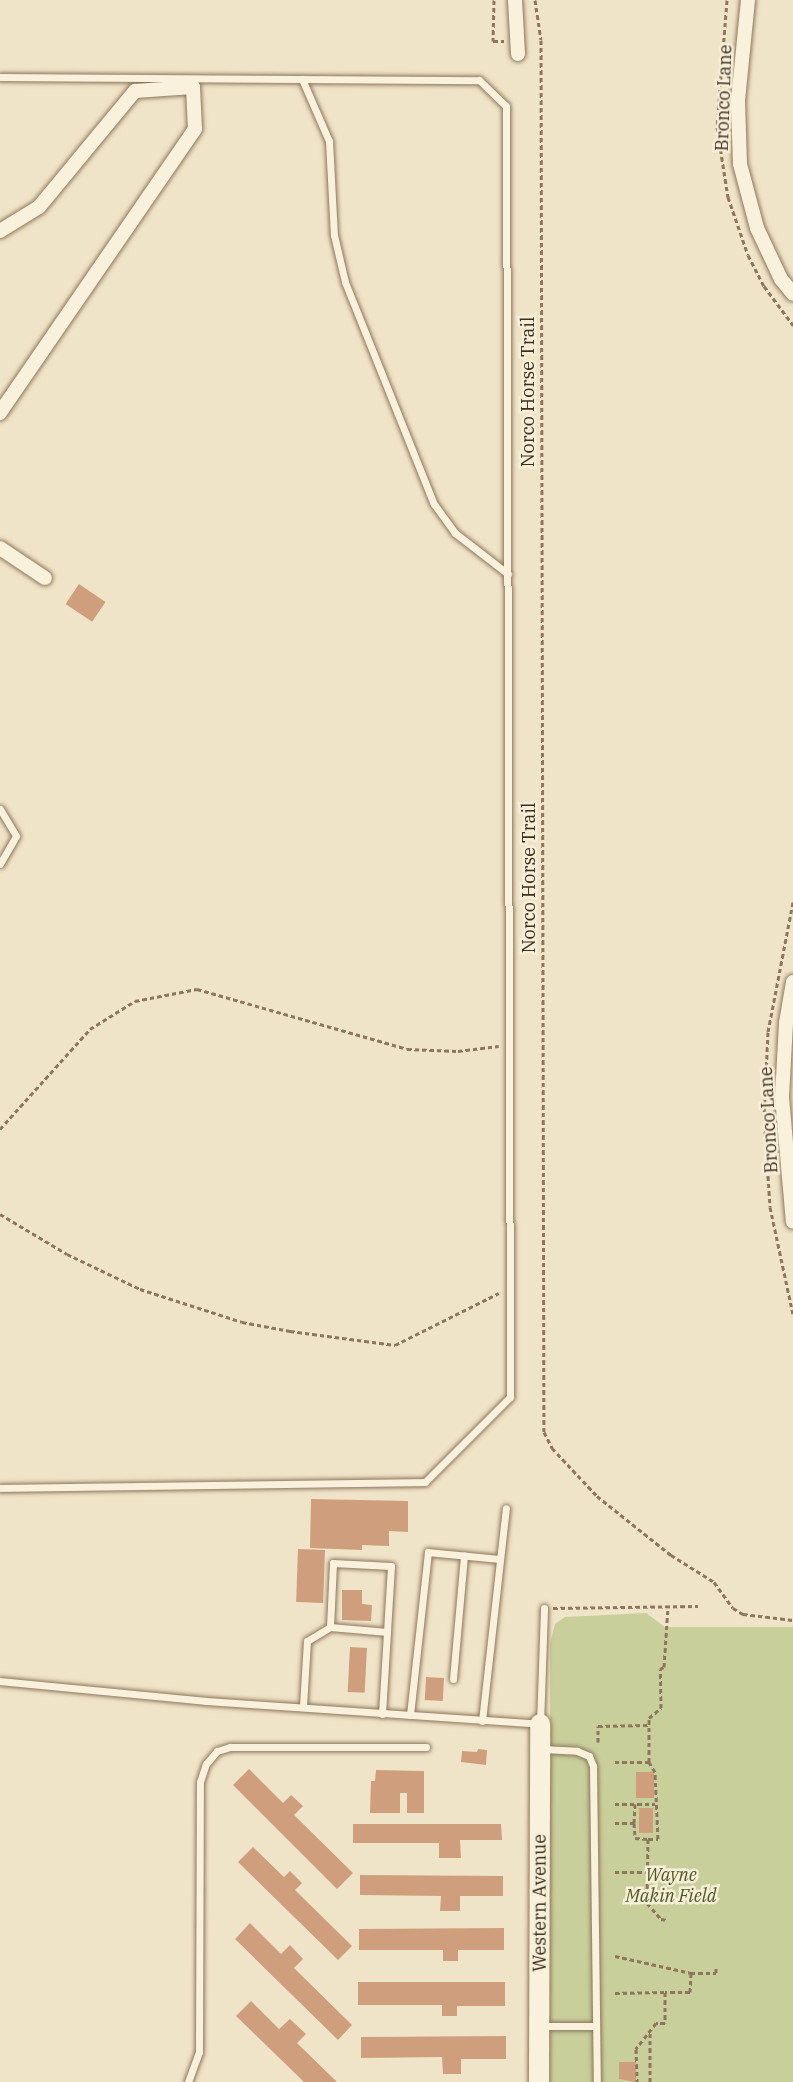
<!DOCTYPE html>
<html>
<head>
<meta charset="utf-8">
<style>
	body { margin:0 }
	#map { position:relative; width:793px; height:2082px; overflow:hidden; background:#f0e4c8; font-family:"IBM Plex Serif",serif }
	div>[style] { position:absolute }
	.green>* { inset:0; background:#c9cf9b }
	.building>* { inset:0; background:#cf9f7d; transform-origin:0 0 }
	.path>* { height:3px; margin-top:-1.5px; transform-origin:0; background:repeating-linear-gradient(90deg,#8d765c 0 4.5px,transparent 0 7.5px) }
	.roads { filter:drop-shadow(0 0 2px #8d765c) drop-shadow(0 0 2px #8d765c) }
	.lane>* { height:7px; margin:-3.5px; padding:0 3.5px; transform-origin:3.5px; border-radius:3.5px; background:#faf1dc }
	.street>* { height:14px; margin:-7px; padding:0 7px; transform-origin:7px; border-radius:7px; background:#faf1dc }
	.secondary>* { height:20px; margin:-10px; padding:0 10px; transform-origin:10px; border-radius:10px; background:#faf1dc }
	span { translate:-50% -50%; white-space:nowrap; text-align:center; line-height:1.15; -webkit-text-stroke:5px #f7eed8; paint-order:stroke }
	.street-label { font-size:18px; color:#3d2e20 }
	.park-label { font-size:18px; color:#4d5a26; font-style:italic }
</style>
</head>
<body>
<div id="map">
	<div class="green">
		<div style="clip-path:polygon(646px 1613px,665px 1627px,793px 1627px,793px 2082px,550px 2082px,550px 1643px,555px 1624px,565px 1617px)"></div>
	</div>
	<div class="building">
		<div style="left:79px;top:584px;width:32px;height:24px;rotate:34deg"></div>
		<div style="clip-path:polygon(311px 1499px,408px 1501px,408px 1532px,389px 1531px,389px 1546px,362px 1545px,362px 1550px,310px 1548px)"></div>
		<div style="left:298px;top:1549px;width:27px;height:53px;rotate:2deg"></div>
		<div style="clip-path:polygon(342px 1590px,362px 1590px,362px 1604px,372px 1605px,371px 1621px,342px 1620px)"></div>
		<div style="left:350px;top:1647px;width:17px;height:45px;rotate:3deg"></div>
		<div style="left:426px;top:1677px;width:18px;height:23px;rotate:3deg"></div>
		<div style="clip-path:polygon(478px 1749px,487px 1750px,486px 1765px,461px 1762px,462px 1751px,477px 1752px)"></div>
		<div style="clip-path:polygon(249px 1769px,283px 1803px,291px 1795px,303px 1806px,294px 1815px,353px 1873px,337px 1889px,233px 1785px)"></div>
		<div style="clip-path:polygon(376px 1770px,424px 1771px,424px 1813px,407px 1813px,407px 1793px,400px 1793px,400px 1813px,370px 1813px,371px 1781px,375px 1781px)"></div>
		<div style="left:636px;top:1772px;width:18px;height:26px"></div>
		<div style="left:639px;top:1808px;width:14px;height:25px"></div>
		<div style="clip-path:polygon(353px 1824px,501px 1824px,502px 1840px,460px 1840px,461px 1858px,439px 1858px,439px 1843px,353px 1843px)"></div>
		<div style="clip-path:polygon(253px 1847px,284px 1877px,290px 1871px,302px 1883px,295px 1890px,352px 1946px,338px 1960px,238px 1862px)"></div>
		<div style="clip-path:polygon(360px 1875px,503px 1876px,503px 1896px,460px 1896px,460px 1911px,440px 1911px,441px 1896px,360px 1895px)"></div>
		<div style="clip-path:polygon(250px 1923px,281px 1954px,290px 1945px,303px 1959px,294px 1968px,352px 2025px,338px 2040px,235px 1939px)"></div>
		<div style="clip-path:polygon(504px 1928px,504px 1950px,458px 1950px,458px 1961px,443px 1961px,443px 1950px,359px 1950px,359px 1929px)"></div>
		<div style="clip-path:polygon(358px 1982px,505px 1982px,505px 2006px,457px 2006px,457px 2016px,442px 2016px,442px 2005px,358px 2005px)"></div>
		<div style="clip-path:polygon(251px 2001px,279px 2029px,290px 2019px,306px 2034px,297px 2043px,337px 2082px,304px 2082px,236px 2016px)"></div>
		<div style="clip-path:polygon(506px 2036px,506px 2059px,461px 2059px,461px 2074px,443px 2074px,442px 2057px,361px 2058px,361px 2037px)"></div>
		<div style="clip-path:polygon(619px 2062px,636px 2062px,636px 2082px,619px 2079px)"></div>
	</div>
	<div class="path">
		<div style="left:494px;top:0;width:41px;rotate:91.4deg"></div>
		<div style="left:493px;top:41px;width:11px"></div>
		<div style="left:535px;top:0;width:40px;rotate:81.5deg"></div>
		<div style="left:541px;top:40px;width:1392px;rotate:89.88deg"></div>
		<div style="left:544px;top:1432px;width:18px;rotate:63deg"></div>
		<div style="left:552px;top:1448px;width:66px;rotate:46.8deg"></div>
		<div style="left:597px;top:1496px;width:95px;rotate:38.6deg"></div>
		<div style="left:671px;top:1555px;width:51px;rotate:32.1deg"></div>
		<div style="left:714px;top:1582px;width:32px;rotate:54deg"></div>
		<div style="left:733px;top:1608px;width:12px;rotate:31deg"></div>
		<div style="left:743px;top:1614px;width:50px;rotate:6.8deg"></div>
		<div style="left:727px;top:0;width:127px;rotate:94.5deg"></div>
		<div style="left:717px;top:127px;width:71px;rotate:81.1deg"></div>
		<div style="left:728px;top:197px;width:61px;rotate:71deg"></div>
		<div style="left:748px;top:255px;width:35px;rotate:63deg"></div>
		<div style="left:764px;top:286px;width:49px;rotate:53.4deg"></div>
		<div style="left:793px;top:902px;width:132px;rotate:100.9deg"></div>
		<div style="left:768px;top:1032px;width:84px;rotate:92.7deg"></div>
		<div style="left:764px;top:1116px;width:91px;rotate:86.2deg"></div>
		<div style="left:770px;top:1207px;width:109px;rotate:77.9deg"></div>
		<div style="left:0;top:1129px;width:135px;rotate:-48deg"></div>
		<div style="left:90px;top:1029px;width:53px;rotate:-31.9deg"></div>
		<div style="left:135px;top:1001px;width:63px;rotate:-11deg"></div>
		<div style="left:197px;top:989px;width:218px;rotate:15.9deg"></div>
		<div style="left:407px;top:1049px;width:51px;rotate:2.2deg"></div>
		<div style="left:458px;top:1051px;width:41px;rotate:-7deg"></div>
		<div style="left:0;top:1214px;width:78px;rotate:30.8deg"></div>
		<div style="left:67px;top:1254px;width:81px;rotate:25.6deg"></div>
		<div style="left:140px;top:1289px;width:107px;rotate:17.9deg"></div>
		<div style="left:242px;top:1322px;width:49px;rotate:10.6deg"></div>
		<div style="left:290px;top:1331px;width:106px;rotate:7.6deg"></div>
		<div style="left:395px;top:1345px;width:116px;rotate:-26.6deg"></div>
		<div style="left:553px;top:1608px;width:145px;rotate:-0.8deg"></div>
		<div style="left:598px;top:1742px;width:16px;rotate:-90deg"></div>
		<div style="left:598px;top:1726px;width:51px;rotate:-1.1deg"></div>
		<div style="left:615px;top:1762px;width:34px"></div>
		<div style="left:649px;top:1762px;width:44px;rotate:-90deg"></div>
		<div style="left:649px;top:1718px;width:16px;rotate:-40deg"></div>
		<div style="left:661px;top:1708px;width:39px;rotate:-91deg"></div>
		<div style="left:660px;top:1669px;width:4px;rotate:-27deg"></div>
		<div style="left:664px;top:1667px;width:61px;rotate:-86.2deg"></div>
		<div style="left:615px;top:1804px;width:40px"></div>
		<div style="left:615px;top:1823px;width:19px"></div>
		<div style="left:634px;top:1823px;width:19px;rotate:-87deg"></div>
		<div style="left:634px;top:1823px;width:15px;rotate:86deg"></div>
		<div style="left:635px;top:1838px;width:13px;rotate:4deg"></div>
		<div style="left:648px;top:1839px;width:64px;rotate:90.9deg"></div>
		<div style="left:647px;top:1903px;width:21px;rotate:49deg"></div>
		<div style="left:661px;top:1919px;width:6px;rotate:9deg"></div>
		<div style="left:648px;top:1839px;width:10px"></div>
		<div style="left:658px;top:1839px;width:67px;rotate:-92.6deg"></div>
		<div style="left:655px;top:1772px;width:12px;rotate:-121deg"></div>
		<div style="left:615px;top:1872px;width:32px"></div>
		<div style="left:615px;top:1956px;width:78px;rotate:12.6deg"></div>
		<div style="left:691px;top:1973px;width:19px;rotate:93deg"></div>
		<div style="left:690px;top:1992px;width:25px;rotate:180deg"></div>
		<div style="left:691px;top:1973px;width:25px"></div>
		<div style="left:716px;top:1973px;width:5px;rotate:-90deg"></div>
		<div style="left:615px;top:1993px;width:50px;rotate:-1.1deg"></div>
		<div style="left:665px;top:1992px;width:31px;rotate:90deg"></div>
		<div style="left:665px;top:2023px;width:9px;rotate:180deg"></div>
		<div style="left:656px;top:2023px;width:33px;rotate:128deg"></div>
		<div style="left:636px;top:2049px;width:33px;rotate:88deg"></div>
		<div style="left:650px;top:2033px;width:49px;rotate:90deg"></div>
	</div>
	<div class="roads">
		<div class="lane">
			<div style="left:0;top:77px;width:479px;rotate:0.4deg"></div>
			<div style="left:479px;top:80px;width:37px;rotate:44deg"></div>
			<div style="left:506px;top:106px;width:1291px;rotate:89.82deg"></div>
			<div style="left:510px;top:1397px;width:120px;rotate:135deg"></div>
			<div style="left:425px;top:1482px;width:425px;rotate:179.2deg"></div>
			<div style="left:302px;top:79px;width:68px;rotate:66.5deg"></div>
			<div style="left:329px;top:141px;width:94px;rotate:87deg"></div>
			<div style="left:334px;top:235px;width:48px;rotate:76.8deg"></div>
			<div style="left:345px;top:282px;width:239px;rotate:68.2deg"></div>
			<div style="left:434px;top:504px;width:36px;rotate:54deg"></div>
			<div style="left:455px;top:533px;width:67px;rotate:37.7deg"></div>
			<div style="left:0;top:809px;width:31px;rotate:59deg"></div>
			<div style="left:16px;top:836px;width:32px;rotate:120deg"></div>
			<div style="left:453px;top:1679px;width:124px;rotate:-84.9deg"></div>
			<div style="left:0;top:1681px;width:207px;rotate:5.5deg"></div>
			<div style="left:206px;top:1701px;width:335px;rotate:3.9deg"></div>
			<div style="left:540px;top:1724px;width:116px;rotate:-88deg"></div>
			<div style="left:303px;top:1706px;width:65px;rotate:-86.5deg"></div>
			<div style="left:307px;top:1641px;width:27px;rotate:-31deg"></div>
			<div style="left:330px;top:1627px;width:64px;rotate:-87.3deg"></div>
			<div style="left:333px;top:1563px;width:58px;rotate:3deg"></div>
			<div style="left:391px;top:1566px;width:66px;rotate:93.5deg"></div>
			<div style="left:387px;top:1632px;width:57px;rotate:-175deg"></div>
			<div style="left:382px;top:1714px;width:82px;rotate:-86.5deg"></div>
			<div style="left:410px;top:1715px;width:164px;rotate:-83.7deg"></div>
			<div style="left:428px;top:1552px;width:71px;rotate:5.6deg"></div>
			<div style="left:482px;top:1721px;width:214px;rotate:-83.6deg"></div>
			<div style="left:542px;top:1749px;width:35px;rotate:3deg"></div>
			<div style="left:577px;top:1751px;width:13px;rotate:23deg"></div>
			<div style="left:589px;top:1756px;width:11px;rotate:68deg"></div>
			<div style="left:593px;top:1766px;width:316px;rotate:89.3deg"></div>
			<div style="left:541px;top:2026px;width:55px"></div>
			<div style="left:188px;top:2082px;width:32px;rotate:-70deg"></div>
			<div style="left:199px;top:2052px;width:270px;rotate:-89.8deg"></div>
			<div style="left:200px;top:1782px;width:19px;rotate:-72deg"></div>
			<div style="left:206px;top:1764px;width:17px;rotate:-50deg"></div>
			<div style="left:217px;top:1751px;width:14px;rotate:-17deg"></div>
			<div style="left:230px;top:1747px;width:196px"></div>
		</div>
		<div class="street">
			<div style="left:515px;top:0;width:54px;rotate:86.8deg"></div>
			<div style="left:748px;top:0;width:101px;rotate:95.7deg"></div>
			<div style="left:738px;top:101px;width:63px;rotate:88.2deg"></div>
			<div style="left:740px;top:164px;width:66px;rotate:75.1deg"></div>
			<div style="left:757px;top:228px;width:56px;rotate:64.8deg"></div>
			<div style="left:781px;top:279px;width:19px;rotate:51deg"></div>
			<div style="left:0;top:231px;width:46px;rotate:-31.6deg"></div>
			<div style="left:39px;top:207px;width:151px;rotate:-50.4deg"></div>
			<div style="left:135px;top:91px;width:58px;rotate:-3.9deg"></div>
			<div style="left:193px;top:87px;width:42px;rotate:87.3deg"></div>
			<div style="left:195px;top:129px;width:345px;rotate:124.5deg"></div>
			<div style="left:0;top:548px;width:54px;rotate:33.7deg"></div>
			<div style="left:793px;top:982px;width:42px;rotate:99.7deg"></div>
			<div style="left:786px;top:1023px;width:74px;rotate:93.1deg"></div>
			<div style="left:782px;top:1097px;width:125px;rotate:85deg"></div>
		</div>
		<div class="secondary">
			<div style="left:539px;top:2082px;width:358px;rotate:-89.8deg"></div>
		</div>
	</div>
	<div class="street-label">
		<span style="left:724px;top:98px;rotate:-88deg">Bronco Lane</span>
		<span style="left:528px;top:392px;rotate:-90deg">Norco Horse Trail</span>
		<span style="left:529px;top:878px;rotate:-90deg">Norco Horse Trail</span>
		<span style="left:769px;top:1120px;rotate:-93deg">Bronco Lane</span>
		<span style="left:540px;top:1903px;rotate:-90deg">Western Avenue</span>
	</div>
	<div class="park-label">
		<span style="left:671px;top:1886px">Wayne<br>Makin Field</span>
	</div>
</div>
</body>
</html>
